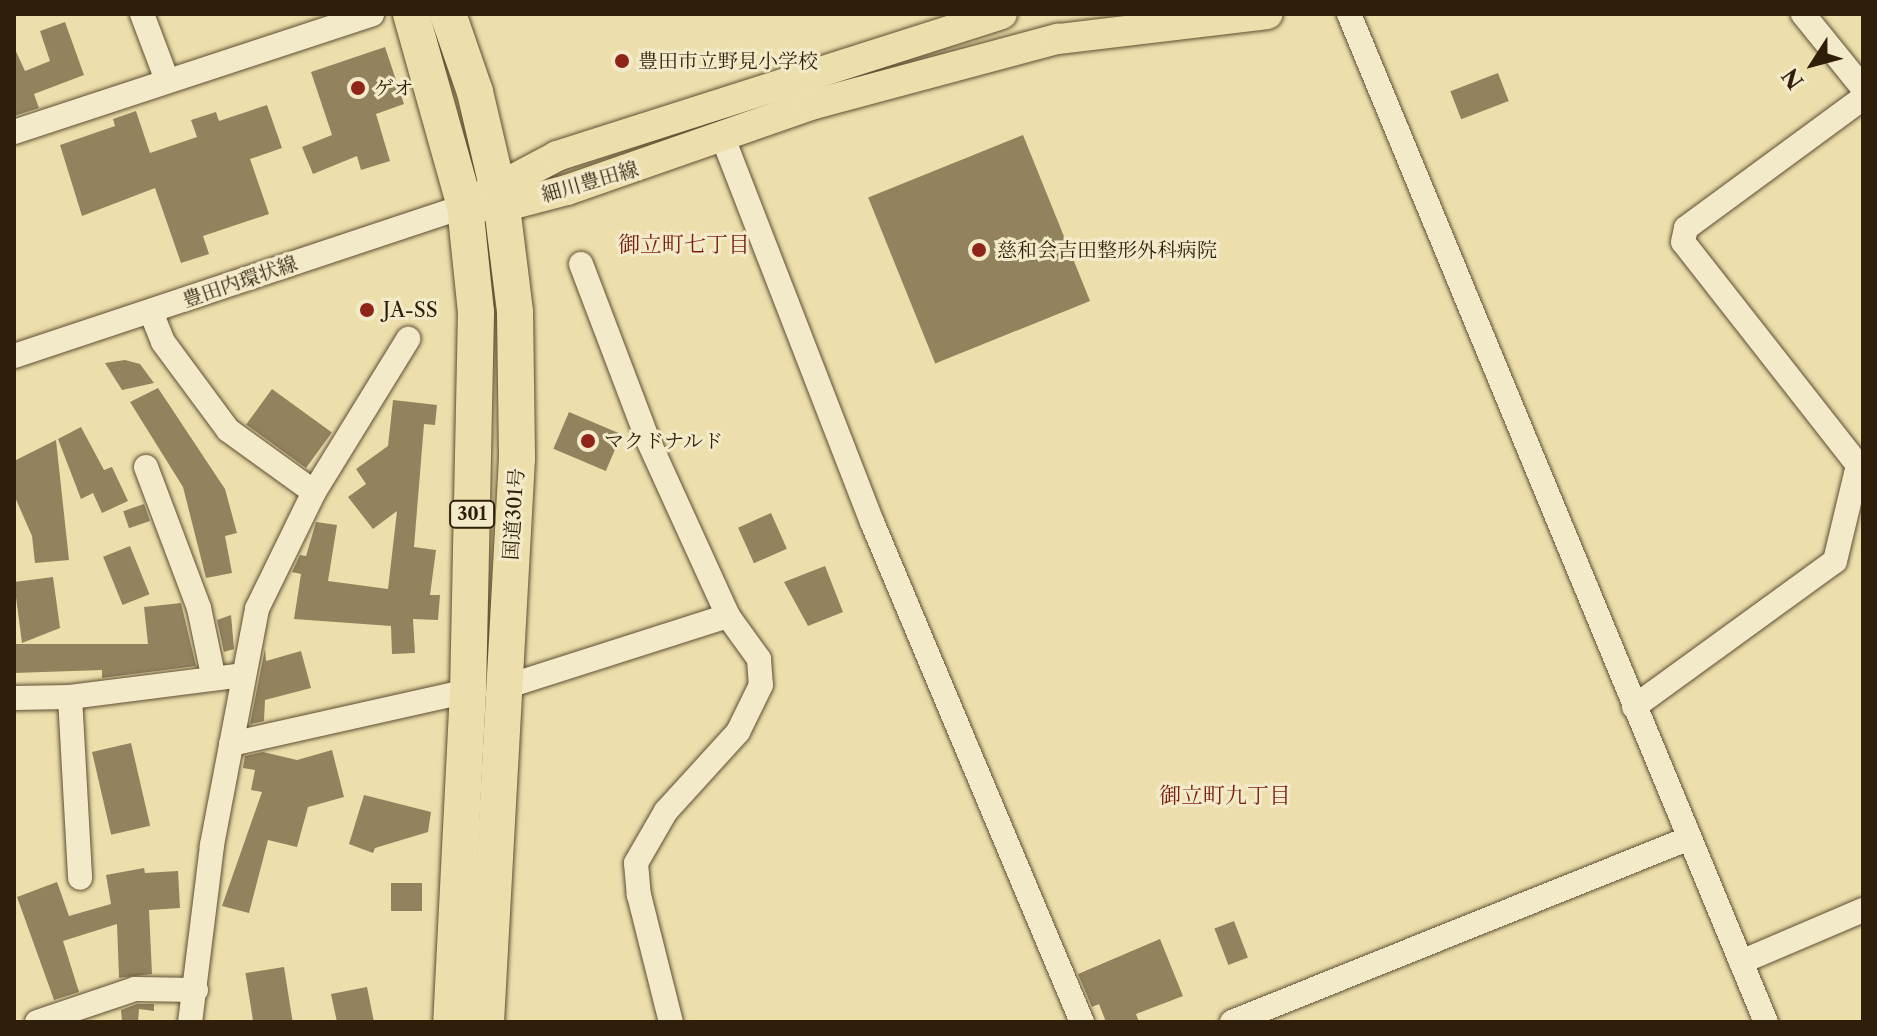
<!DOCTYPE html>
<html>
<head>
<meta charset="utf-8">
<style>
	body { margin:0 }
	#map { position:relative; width:1877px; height:1036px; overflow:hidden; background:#eddfac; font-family:"Libre Caslon Text","Noto Serif JP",serif }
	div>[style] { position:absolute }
	.building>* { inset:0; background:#92825e; transform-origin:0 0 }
	.roads { filter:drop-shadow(0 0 2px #5e4e32) drop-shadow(0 0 2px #5e4e32) }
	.minor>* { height:24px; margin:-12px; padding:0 12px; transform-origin:12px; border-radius:12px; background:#f3eac9 }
	.major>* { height:30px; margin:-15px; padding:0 15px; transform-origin:15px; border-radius:15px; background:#eddfac }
	.highway>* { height:36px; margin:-18px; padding:0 18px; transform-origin:18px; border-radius:18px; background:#eddfac }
	.dots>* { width:22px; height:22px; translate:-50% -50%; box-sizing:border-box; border:4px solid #f3eac9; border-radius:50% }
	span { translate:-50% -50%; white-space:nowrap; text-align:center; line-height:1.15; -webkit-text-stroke:6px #f3eac9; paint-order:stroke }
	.shield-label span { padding:2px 6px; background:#f3eac9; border:2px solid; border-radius:6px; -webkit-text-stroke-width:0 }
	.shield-label { font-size:18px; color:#2f1e0a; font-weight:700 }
	.poi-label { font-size:20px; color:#2f1e0a }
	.left { translate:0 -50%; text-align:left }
	.street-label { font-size:20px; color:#2f1e0a }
	.neighbourhood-label { font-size:22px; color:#7a1f14 }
	.frame { position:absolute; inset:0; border:16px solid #2f1e0a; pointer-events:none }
	.north { position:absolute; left:1773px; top:24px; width:80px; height:80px; -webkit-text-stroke:6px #f3eac9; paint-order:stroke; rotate:234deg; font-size:22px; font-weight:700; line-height:32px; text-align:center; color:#2f1e0a }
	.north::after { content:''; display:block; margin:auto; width:28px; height:36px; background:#2f1e0a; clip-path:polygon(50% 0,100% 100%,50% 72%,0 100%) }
</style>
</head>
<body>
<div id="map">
	<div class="building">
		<div style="clip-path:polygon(65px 22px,84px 75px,34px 94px,39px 108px,14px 116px,14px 47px,25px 71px,50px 61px,40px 31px)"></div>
		<div style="clip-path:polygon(385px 47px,404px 104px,376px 114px,390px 161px,361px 170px,357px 156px,313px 174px,302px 147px,332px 135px,311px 72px)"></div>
		<div style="left:1498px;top:73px;width:30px;height:51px;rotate:69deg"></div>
		<div style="clip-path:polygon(267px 105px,282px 148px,250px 159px,269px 214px,203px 236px,209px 254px,181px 263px,155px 188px,82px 216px,60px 145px,115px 126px,113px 119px,136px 111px,150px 153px,197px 137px,191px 120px,216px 112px,219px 121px)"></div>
		<div style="left:1023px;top:135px;width:179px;height:167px;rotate:68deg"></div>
		<div style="clip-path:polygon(125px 360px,140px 364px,154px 383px,122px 390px,105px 363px)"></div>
		<div style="clip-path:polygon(158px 388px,225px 489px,237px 533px,225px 536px,232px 573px,206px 578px,183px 487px,130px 402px)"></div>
		<div style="left:272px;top:389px;width:74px;height:44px;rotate:36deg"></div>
		<div style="clip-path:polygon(393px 400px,437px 405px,435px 425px,424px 424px,414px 547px,436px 550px,430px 595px,440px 595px,438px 620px,413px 619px,415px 653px,392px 654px,391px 626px,294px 619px,301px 574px,292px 572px,300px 555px,306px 556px,316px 522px,337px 525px,328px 581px,388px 589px,397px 511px,373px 529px,348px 497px,366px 484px,356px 469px,388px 446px)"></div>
		<div style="left:569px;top:412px;width:57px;height:40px;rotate:23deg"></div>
		<div style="clip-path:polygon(81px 427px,104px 470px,112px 467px,128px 501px,102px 513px,93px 493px,81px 499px,58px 439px)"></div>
		<div style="clip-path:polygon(56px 440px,69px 560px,35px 563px,32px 536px,14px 495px,14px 461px)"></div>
		<div style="left:144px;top:504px;width:18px;height:22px;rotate:71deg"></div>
		<div style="left:771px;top:513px;width:39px;height:36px;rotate:66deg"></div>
		<div style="left:130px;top:546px;width:52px;height:29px;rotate:68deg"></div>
		<div style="clip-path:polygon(825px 566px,843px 612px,808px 626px,784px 582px)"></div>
		<div style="clip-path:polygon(53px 577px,60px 628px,22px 643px,14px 582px)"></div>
		<div style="clip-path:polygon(181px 603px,196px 666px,102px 678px,102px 670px,14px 673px,14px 644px,148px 644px,144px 607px)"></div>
		<div style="clip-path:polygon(231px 615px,234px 649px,224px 652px,217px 620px)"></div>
		<div style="clip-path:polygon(265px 649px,266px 661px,301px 651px,311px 688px,265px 700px,264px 721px,250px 724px)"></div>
		<div style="left:131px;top:743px;width:85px;height:40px;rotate:77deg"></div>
		<div style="clip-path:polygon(332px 750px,344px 797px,308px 807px,297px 847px,268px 840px,249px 913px,222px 906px,262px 792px,251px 790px,255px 770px,243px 768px,245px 756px,263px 752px,297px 760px)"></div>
		<div style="clip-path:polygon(364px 795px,431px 812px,428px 832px,375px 848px,373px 853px,349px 844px)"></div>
		<div style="clip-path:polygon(144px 868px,145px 873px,178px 871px,180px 908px,149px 910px,152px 974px,119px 978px,117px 924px,63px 941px,79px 992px,54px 1000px,17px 897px,57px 882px,69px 916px,111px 904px,106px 875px)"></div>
		<div style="left:422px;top:883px;width:28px;height:31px;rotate:90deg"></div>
		<div style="left:1234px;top:921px;width:39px;height:21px;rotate:69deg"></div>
		<div style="clip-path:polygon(1160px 939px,1183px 996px,1136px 1014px,1139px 1022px,1106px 1022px,1099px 1004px,1092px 1007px,1078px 974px)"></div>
		<div style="left:284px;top:967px;width:56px;height:39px;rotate:81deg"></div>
		<div style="clip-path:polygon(367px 987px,374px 1022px,337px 1022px,331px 994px)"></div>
		<div style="clip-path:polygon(137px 1004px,154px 1004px,154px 1011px,139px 1009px,138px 1022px,122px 1022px,121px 1010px)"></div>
	</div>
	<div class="roads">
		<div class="minor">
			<div style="left:142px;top:14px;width:71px;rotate:69.3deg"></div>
			<div style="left:1349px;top:14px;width:1091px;rotate:67.53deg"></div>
			<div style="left:1803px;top:14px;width:95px;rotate:51deg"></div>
			<div style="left:14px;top:132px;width:377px;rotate:-18.2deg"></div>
			<div style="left:723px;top:138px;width:412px;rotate:68.8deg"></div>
			<div style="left:872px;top:522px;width:542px;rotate:67.22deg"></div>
			<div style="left:581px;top:264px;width:186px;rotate:69.2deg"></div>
			<div style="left:647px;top:438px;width:196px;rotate:65.5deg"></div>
			<div style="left:728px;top:616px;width:53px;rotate:54.2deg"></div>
			<div style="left:759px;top:659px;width:26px;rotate:86deg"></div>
			<div style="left:761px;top:685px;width:52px;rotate:116.1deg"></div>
			<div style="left:738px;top:732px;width:107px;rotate:132.3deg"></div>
			<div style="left:666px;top:811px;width:60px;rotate:120deg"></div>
			<div style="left:636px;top:863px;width:32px;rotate:85deg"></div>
			<div style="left:639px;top:895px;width:131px;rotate:75.9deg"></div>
			<div style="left:151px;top:312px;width:32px;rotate:68deg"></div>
			<div style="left:163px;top:342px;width:109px;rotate:53.5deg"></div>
			<div style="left:228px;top:430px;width:106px;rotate:35.8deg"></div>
			<div style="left:314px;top:492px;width:130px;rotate:116deg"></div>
			<div style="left:257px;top:609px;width:241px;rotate:100.8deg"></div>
			<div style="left:212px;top:846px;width:177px;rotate:97.1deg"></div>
			<div style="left:14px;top:356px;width:475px;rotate:-18.4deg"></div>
			<div style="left:146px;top:467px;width:151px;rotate:69.4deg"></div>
			<div style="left:199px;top:608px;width:68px;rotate:78.2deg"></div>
			<div style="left:314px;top:492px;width:180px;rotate:-58.4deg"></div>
			<div style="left:502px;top:688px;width:237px;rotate:-17.7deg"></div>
			<div style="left:70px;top:697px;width:181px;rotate:86.8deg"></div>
			<div style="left:14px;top:698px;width:56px;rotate:-1deg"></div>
			<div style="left:70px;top:697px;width:174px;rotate:-7.2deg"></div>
			<div style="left:1634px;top:707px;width:248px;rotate:-36deg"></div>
			<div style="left:1835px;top:561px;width:99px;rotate:-76.5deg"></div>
			<div style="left:1858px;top:465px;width:283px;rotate:-128.1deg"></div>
			<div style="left:1683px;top:242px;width:14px;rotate:-78deg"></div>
			<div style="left:1686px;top:228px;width:220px;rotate:-36.3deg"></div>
			<div style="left:231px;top:744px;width:243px;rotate:-12.6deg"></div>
			<div style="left:1741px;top:962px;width:133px;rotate:-23.1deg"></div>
			<div style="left:37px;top:1022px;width:103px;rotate:-18.6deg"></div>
			<div style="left:135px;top:989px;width:61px;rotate:0.9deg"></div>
			<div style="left:1232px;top:1022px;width:493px;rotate:-21.9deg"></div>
		</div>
		<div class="major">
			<div style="left:480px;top:197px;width:87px;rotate:-28deg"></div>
			<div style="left:557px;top:156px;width:467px;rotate:-17.7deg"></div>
			<div style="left:481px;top:206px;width:21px;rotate:3deg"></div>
			<div style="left:502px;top:207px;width:67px;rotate:-14.7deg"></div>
			<div style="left:567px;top:190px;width:258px;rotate:-19.2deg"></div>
			<div style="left:811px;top:105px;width:256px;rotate:-15deg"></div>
			<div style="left:1058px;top:39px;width:211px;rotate:-6.8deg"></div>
		</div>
		<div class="highway">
			<div style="left:411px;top:14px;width:199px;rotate:74.3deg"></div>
			<div style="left:465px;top:206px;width:107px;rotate:84.1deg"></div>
			<div style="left:476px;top:312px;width:379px;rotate:91.2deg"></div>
			<div style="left:468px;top:691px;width:331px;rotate:92.9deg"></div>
			<div style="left:448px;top:14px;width:83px;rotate:70.9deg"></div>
			<div style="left:475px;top:92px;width:118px;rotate:76.8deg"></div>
			<div style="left:502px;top:207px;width:106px;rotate:82.9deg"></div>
			<div style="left:515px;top:312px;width:146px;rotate:89.2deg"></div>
			<div style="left:517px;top:458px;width:565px;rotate:93.15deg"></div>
		</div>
	</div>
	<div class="dots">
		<div style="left:622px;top:61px;background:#8f2418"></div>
		<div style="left:358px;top:88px;background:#8f2418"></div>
		<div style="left:979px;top:250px;background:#8f2418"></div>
		<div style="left:367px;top:310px;background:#8f2418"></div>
		<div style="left:588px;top:441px;background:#8f2418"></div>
	</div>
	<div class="shield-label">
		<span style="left:472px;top:514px">301</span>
	</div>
	<div class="poi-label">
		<span class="left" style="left:638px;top:61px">豊田市立野見小学校</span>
		<span class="left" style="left:374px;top:88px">ゲオ</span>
		<span class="left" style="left:997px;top:250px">慈和会吉田整形外科病院</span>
		<span class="left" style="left:383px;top:310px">JA-SS</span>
		<span class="left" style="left:604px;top:441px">マクドナルド</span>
	</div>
	<div class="street-label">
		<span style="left:590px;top:182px;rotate:-16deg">細川豊田線</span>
		<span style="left:240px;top:282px;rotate:-19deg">豊田内環状線</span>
		<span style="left:514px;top:514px;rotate:-86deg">国道301号</span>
	</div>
	<div class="neighbourhood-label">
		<span style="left:684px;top:245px">御立町七丁目</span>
		<span style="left:1225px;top:796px">御立町九丁目</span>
	</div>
	<div class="frame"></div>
	<div class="north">N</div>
</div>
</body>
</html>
